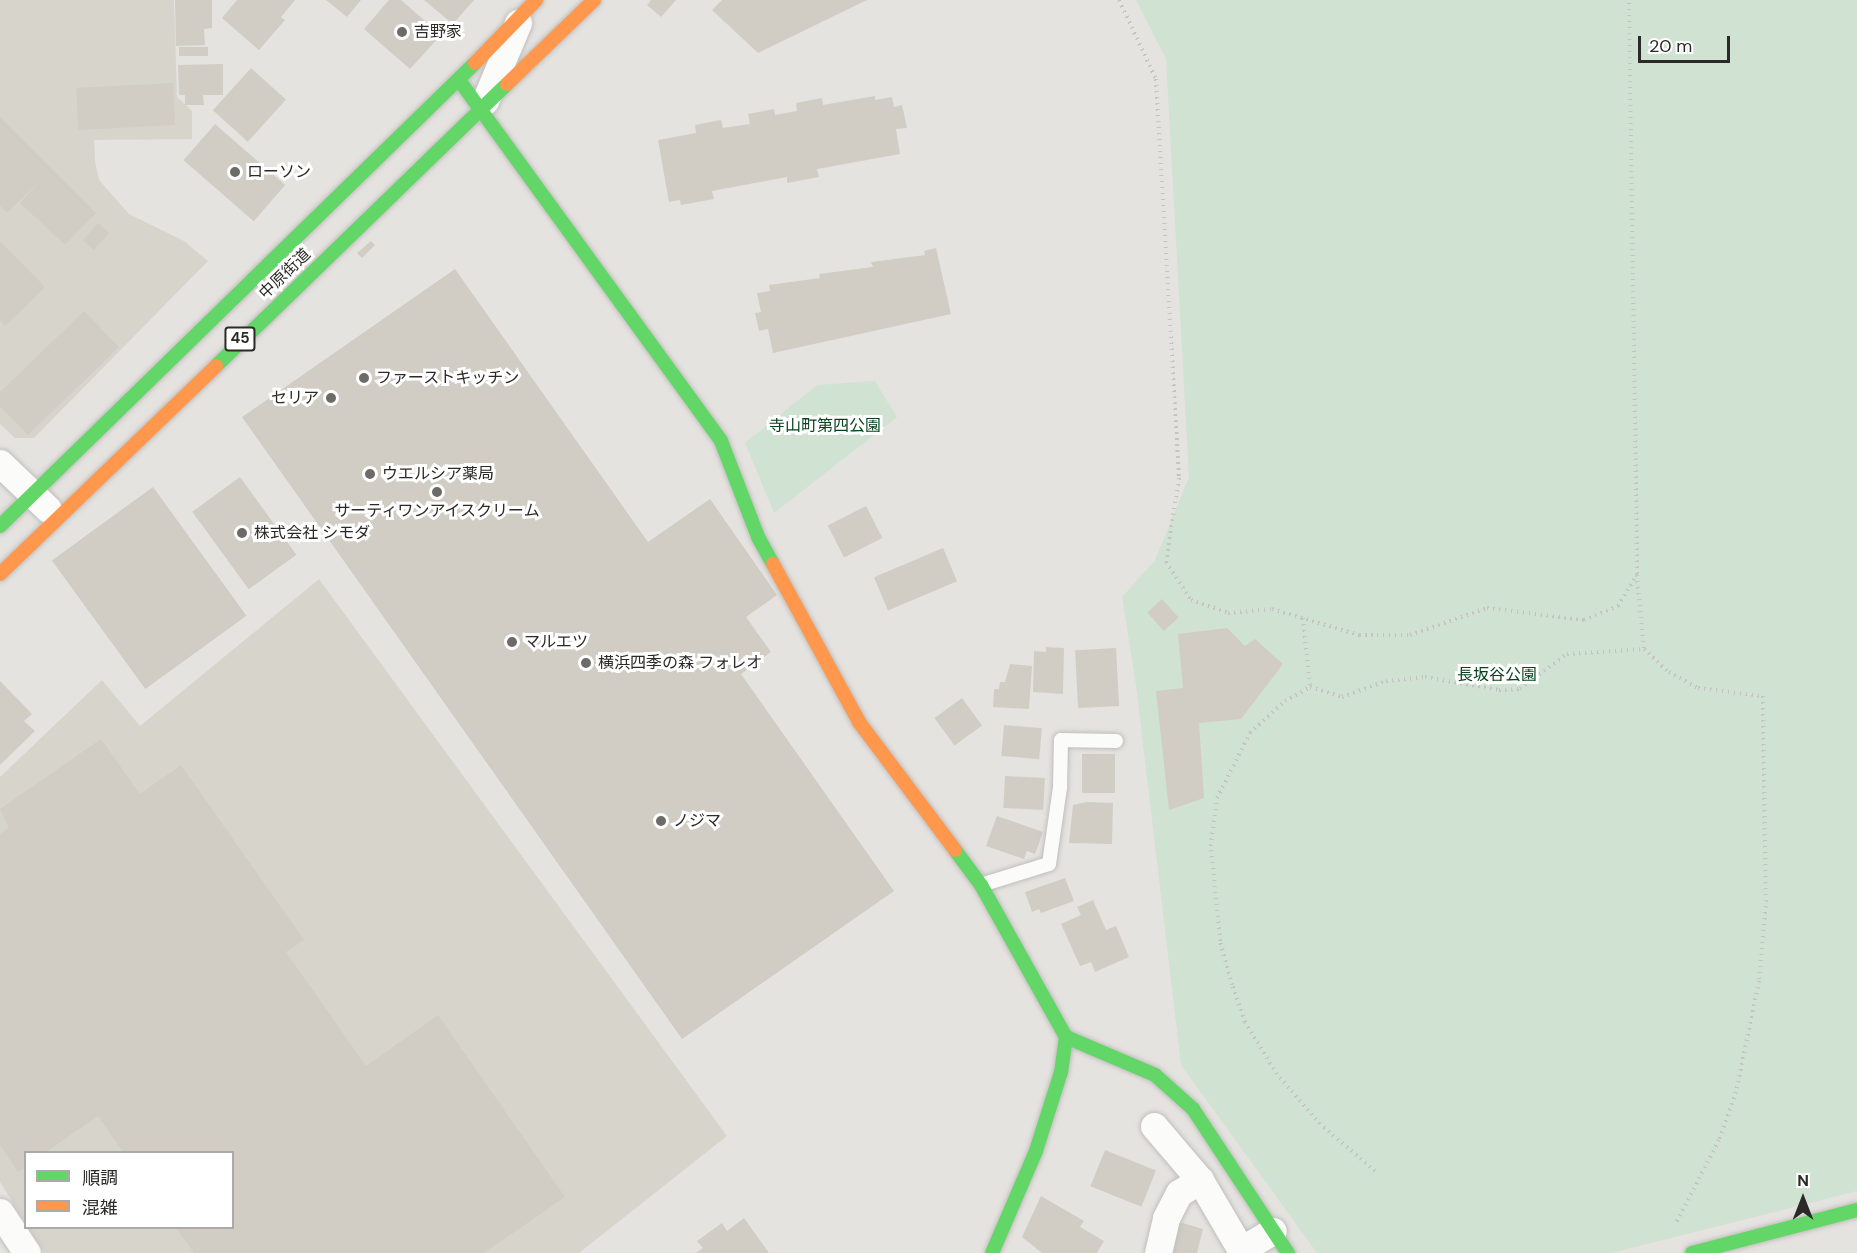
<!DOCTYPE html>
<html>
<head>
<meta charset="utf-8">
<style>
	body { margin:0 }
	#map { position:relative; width:1857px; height:1253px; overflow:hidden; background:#e5e3e0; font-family:"DM Sans","Noto Sans JP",sans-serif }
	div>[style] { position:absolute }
	.built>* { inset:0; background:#d7d4cc }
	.green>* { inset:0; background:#d0e2d1 }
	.building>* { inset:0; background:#d1cdc4; transform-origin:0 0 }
	.path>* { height:4px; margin-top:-2px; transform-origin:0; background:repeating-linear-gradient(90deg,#c5c4c3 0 1.5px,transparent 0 6px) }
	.roads { filter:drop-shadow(0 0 2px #c0bfbd) drop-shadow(0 0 2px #c0bfbd) }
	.lane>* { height:14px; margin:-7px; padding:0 7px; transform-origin:7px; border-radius:7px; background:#fbfbfa }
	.street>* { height:27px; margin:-13.5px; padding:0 13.5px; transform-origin:13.5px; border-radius:13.5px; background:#fbfbfa }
	.fast>* { height:14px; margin:-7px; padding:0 7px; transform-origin:7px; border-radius:7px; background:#63d668 }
	.slow>* { height:14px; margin:-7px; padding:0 7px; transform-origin:7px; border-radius:7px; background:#ff974d }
	.dots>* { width:16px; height:16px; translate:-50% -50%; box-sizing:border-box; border:3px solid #fff; border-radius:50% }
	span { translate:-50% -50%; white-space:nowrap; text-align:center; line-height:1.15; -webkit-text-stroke:6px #fff; paint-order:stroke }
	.shield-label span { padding:2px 4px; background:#fff; border:2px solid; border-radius:4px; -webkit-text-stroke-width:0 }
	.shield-label { font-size:15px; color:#2b2a28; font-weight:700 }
	.poi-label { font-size:16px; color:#2b2a28 }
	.left { translate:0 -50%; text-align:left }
	.right { translate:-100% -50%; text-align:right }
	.street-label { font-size:16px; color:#2b2a28 }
	.park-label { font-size:16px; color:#06421d }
	.legend { position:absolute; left:24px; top:1151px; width:210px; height:78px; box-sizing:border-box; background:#fff; border:2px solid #aaaaa9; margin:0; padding:8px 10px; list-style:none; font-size:18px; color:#2b2a28 }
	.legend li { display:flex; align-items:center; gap:12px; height:30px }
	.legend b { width:30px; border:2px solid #aaaaa9 }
	.north { position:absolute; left:1773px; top:1169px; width:60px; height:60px; -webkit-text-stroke:4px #fff; paint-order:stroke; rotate:0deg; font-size:16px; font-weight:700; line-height:24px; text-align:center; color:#2b2a28 }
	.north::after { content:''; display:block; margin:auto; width:21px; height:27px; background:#2b2a28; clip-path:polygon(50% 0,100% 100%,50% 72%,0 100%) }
	.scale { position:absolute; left:1638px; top:36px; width:92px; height:27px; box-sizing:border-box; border:3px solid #2b2a28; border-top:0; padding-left:8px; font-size:18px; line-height:21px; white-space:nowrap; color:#2b2a28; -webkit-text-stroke:4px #fff; paint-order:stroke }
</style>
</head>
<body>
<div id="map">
	<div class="built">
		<div style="clip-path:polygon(0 0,174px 0,177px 97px,192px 111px,192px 139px,94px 140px,95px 161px,99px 180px,129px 214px,184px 241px,208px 261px,34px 438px,15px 438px,0 424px)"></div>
		<div style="clip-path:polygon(319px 579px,727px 1136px,579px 1253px,45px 1253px,29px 1228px,232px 1228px,232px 1152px,26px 1152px,25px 1222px,0 1182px,0 777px,102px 680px,140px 726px)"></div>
	</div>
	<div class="green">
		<div style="clip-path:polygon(1136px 0,1857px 0,1857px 1191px,1611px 1253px,1317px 1253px,1181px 1065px,1136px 685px,1122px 597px,1155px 560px,1189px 477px,1166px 59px)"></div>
		<div style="clip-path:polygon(875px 381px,897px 417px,774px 513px,745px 443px,817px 385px)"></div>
	</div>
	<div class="building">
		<div style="clip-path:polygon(175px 0,212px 0,212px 28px,204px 29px,205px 45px,176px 46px)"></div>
		<div style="clip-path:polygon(237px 0,295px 0,281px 17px,285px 20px,259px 50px,222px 18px)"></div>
		<div style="clip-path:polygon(326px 0,361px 0,347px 17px)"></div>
		<div style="clip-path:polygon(389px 0,401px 0,441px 35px,410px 69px,364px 29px)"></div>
		<div style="clip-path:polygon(424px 0,474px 0,453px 24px)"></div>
		<div style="clip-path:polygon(651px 0,676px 0,661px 17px,647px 5px)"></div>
		<div style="clip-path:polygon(722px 0,867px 0,758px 53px,712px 10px)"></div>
		<div style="left:179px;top:47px;width:29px;height:9px"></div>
		<div style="clip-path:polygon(223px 64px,223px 95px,203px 95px,204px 105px,185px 105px,185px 95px,179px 95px,178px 65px)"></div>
		<div style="left:251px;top:68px;width:47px;height:57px;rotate:42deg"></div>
		<div style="left:173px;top:83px;width:42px;height:97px;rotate:87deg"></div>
		<div style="clip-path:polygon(875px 96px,875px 100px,892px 97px,894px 107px,902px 105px,907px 128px,896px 129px,900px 154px,817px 169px,819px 177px,787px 183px,787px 177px,712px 191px,714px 199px,681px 205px,680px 200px,669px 202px,658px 140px,696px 133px,695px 125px,721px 120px,723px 128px,750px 124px,748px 114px,774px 109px,775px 115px,797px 111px,796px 103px,822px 98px,823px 105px)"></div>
		<div style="clip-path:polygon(0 117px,96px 213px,65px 245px,20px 203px,41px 180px,7px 213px,0 206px)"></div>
		<div style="left:215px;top:124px;width:93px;height:48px;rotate:41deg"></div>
		<div style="left:98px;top:223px;width:15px;height:23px;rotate:42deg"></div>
		<div style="clip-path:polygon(0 241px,45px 287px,5px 326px,0 321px)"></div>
		<div style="clip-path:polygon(371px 241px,375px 245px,362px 258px,357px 253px)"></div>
		<div style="clip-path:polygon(936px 248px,951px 314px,773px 353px,768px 329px,759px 331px,755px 313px,761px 312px,757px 293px,770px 291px,769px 285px,820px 278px,819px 274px,873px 267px,871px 262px,925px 255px,924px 251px)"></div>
		<div style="clip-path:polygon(455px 269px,648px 542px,710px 499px,777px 595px,746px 617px,771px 652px,741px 674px,894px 891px,682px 1039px,242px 417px)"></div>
		<div style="clip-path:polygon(84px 311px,119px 347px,28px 435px,0 407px,0 392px)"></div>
		<div style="left:240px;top:477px;width:96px;height:59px;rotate:54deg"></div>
		<div style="left:153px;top:487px;width:159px;height:125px;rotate:54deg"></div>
		<div style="left:866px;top:506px;width:36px;height:43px;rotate:63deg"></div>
		<div style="left:943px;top:548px;width:36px;height:75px;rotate:67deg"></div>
		<div style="left:1162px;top:599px;width:25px;height:20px;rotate:48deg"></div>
		<div style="clip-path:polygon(1227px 628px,1245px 646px,1255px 639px,1283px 664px,1241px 719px,1199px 723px,1204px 798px,1169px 810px,1156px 691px,1183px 688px,1178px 634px)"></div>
		<div style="clip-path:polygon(1046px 647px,1064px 648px,1063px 694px,1033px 692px,1034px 651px,1046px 652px)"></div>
		<div style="left:1116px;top:648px;width:58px;height:41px;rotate:87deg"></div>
		<div style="clip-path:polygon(1010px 664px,1032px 666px,1029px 709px,993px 707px,994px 689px,999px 689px,1000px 682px,1005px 682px)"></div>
		<div style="clip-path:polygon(0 681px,32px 714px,24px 721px,35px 731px,0 765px)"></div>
		<div style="left:962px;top:698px;width:34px;height:34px;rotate:54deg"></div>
		<div style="left:1004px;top:725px;width:38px;height:31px;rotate:5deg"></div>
		<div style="clip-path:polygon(101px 739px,140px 794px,181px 765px,304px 940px,286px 952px,366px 1066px,438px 1015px,565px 1197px,484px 1253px,194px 1253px,176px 1228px,232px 1228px,232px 1152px,123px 1152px,98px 1116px,46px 1152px,26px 1152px,26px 1167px,18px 1172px,0 1145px,0 834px,9px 828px,0 809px)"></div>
		<div style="left:1082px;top:754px;width:33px;height:39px"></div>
		<div style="left:1005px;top:776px;width:40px;height:32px;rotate:3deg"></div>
		<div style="clip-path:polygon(1087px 802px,1113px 803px,1112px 844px,1069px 843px,1073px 805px)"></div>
		<div style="clip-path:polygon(997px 816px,1043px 832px,1035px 854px,1027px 851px,1024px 859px,986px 846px)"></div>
		<div style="clip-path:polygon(1065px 878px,1074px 901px,1041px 913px,1039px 909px,1032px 912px,1025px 892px)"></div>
		<div style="clip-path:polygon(1093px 900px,1106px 930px,1116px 926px,1129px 957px,1095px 972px,1091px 962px,1080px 966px,1061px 924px,1081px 915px,1077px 907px)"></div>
		<div style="left:1105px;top:1150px;width:55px;height:39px;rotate:22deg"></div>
		<div style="clip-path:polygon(1041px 1196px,1084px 1221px,1080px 1227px,1104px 1241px,1097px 1253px,1042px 1253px,1022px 1237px)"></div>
		<div style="clip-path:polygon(744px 1218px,769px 1253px,696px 1253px,703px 1248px,697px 1241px,722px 1223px,727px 1231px)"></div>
		<div style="clip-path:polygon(1179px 1222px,1203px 1229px,1197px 1253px,1171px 1253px)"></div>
	</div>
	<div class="path">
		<div style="left:1119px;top:0;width:87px;rotate:64.9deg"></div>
		<div style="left:1156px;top:79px;width:400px;rotate:86.7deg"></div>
		<div style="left:1179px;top:478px;width:85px;rotate:98.8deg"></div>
		<div style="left:1166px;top:562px;width:45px;rotate:56.7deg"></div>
		<div style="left:1191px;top:600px;width:39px;rotate:19deg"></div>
		<div style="left:1228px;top:613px;width:44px;rotate:-5.2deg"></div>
		<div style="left:1272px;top:609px;width:91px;rotate:16.6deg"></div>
		<div style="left:1359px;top:635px;width:51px"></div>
		<div style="left:1410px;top:635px;width:82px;rotate:-19.3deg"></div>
		<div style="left:1487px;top:608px;width:98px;rotate:7.1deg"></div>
		<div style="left:1584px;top:620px;width:37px;rotate:-22deg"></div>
		<div style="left:1618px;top:606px;width:37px;rotate:-59deg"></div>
		<div style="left:1637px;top:574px;width:574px;rotate:-90.8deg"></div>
		<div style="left:1637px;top:575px;width:74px;rotate:84.6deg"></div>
		<div style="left:1303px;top:618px;width:69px;rotate:84.2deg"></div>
		<div style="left:1375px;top:1171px;width:72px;rotate:-139.5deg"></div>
		<div style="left:1320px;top:1124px;width:66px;rotate:-130.7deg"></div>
		<div style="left:1277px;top:1074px;width:61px;rotate:-121.6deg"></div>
		<div style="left:1245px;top:1022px;width:39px;rotate:-109deg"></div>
		<div style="left:1232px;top:985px;width:46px;rotate:-105.3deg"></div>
		<div style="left:1220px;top:941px;width:95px;rotate:-95.4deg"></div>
		<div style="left:1211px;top:846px;width:48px;rotate:-82.9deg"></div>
		<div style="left:1217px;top:798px;width:73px;rotate:-63.1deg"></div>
		<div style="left:1250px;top:733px;width:47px;rotate:-42.4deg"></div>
		<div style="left:1285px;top:701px;width:29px;rotate:-29deg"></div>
		<div style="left:1310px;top:687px;width:34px;rotate:17deg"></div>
		<div style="left:1342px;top:697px;width:47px;rotate:-20deg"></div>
		<div style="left:1386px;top:681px;width:39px;rotate:-6deg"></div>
		<div style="left:1425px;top:677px;width:75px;rotate:10deg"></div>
		<div style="left:1499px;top:690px;width:21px;rotate:-3deg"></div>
		<div style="left:1520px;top:689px;width:59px;rotate:-36.7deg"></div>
		<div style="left:1567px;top:654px;width:77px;rotate:-3.7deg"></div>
		<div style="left:1644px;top:649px;width:34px;rotate:43deg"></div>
		<div style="left:1669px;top:672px;width:33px;rotate:29deg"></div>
		<div style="left:1698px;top:688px;width:65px;rotate:7deg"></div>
		<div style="left:1763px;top:696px;width:204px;rotate:89.2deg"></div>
		<div style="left:1766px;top:900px;width:81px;rotate:94.9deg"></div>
		<div style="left:1759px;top:981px;width:113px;rotate:101.7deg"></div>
		<div style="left:1736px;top:1092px;width:51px;rotate:109.5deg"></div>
		<div style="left:1719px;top:1140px;width:96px;rotate:117.4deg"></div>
	</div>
	<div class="roads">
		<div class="lane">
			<div style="left:981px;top:885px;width:71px;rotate:-17.2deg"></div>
			<div style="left:1049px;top:864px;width:77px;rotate:-81.8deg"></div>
			<div style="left:1060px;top:788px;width:48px;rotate:-88.8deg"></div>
			<div style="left:1061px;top:740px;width:55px;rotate:1deg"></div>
		</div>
		<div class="street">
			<div style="left:485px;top:101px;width:85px;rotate:-67.1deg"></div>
			<div style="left:0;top:463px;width:66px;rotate:43.8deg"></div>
			<div style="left:1154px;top:1126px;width:71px;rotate:49.6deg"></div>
			<div style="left:1200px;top:1180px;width:81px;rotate:59.6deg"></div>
			<div style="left:1241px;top:1250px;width:37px;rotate:-31deg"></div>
			<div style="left:0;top:1212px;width:49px;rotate:56.6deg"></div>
			<div style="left:1158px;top:1253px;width:36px;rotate:-77deg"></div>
			<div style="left:1166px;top:1218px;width:28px;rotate:-63deg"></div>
			<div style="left:1179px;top:1193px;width:25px;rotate:-32deg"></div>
		</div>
		<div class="fast">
			<div style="left:459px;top:80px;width:446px;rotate:54deg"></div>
			<div style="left:721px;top:441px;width:103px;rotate:68.9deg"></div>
			<div style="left:758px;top:537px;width:31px;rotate:61deg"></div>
			<div style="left:216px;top:366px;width:405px;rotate:-44.1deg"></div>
			<div style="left:0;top:526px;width:663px;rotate:-44.27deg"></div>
			<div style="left:955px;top:850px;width:44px;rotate:53.4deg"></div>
			<div style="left:981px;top:885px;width:174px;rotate:60.8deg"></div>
			<div style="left:1066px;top:1037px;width:35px;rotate:98deg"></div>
			<div style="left:1061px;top:1072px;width:83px;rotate:107.6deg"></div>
			<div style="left:1036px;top:1151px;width:111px;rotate:113.3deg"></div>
			<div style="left:1066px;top:1037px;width:97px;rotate:23.1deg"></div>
			<div style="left:1155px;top:1075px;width:51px;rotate:41.8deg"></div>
			<div style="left:1193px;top:1109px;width:173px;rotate:56.6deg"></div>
			<div style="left:1692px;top:1253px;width:171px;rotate:-14.6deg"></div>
		</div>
		<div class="slow">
			<div style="left:475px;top:63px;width:88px;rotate:-45.9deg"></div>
			<div style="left:507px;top:84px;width:121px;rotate:-44deg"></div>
			<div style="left:773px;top:564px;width:180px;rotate:61.4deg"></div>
			<div style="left:859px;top:722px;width:160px;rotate:53.1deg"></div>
			<div style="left:0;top:574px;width:300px;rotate:-43.9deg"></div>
		</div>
	</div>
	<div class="dots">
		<div style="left:402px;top:32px;background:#6c6b68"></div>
		<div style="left:235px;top:172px;background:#6c6b68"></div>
		<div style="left:364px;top:378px;background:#6c6b68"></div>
		<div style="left:331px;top:398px;background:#6c6b68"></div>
		<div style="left:370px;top:474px;background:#6c6b68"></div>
		<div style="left:437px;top:492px;background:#6c6b68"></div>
		<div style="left:242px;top:533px;background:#6c6b68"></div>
		<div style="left:512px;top:642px;background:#6c6b68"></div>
		<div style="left:586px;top:663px;background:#6c6b68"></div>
		<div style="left:661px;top:821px;background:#6c6b68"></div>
	</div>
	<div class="shield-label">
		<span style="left:240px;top:339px">45</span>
	</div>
	<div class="poi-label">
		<span class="left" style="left:414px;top:32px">吉野家</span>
		<span class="left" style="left:247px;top:172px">ローソン</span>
		<span class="left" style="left:376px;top:378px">ファーストキッチン</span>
		<span class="right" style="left:319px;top:398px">セリア</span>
		<span class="left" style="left:382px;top:474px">ウエルシア薬局</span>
		<span style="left:437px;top:511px">サーティワンアイスクリーム</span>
		<span class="left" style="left:254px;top:533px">株式会社 シモダ</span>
		<span class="left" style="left:524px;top:642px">マルエツ</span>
		<span class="left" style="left:598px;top:663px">横浜四季の森 フォレオ</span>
		<span class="left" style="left:673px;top:821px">ノジマ</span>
	</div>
	<div class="street-label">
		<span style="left:285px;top:274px;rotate:-44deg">中原街道</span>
	</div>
	<div class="park-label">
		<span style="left:825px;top:426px">寺山町第四公園</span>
		<span style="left:1497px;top:675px">長坂谷公園</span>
	</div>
	<ul class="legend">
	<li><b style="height:8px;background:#63d668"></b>順調</li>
	<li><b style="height:8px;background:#ff974d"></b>混雑</li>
	</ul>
	<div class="north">N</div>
	<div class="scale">20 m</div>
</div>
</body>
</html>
